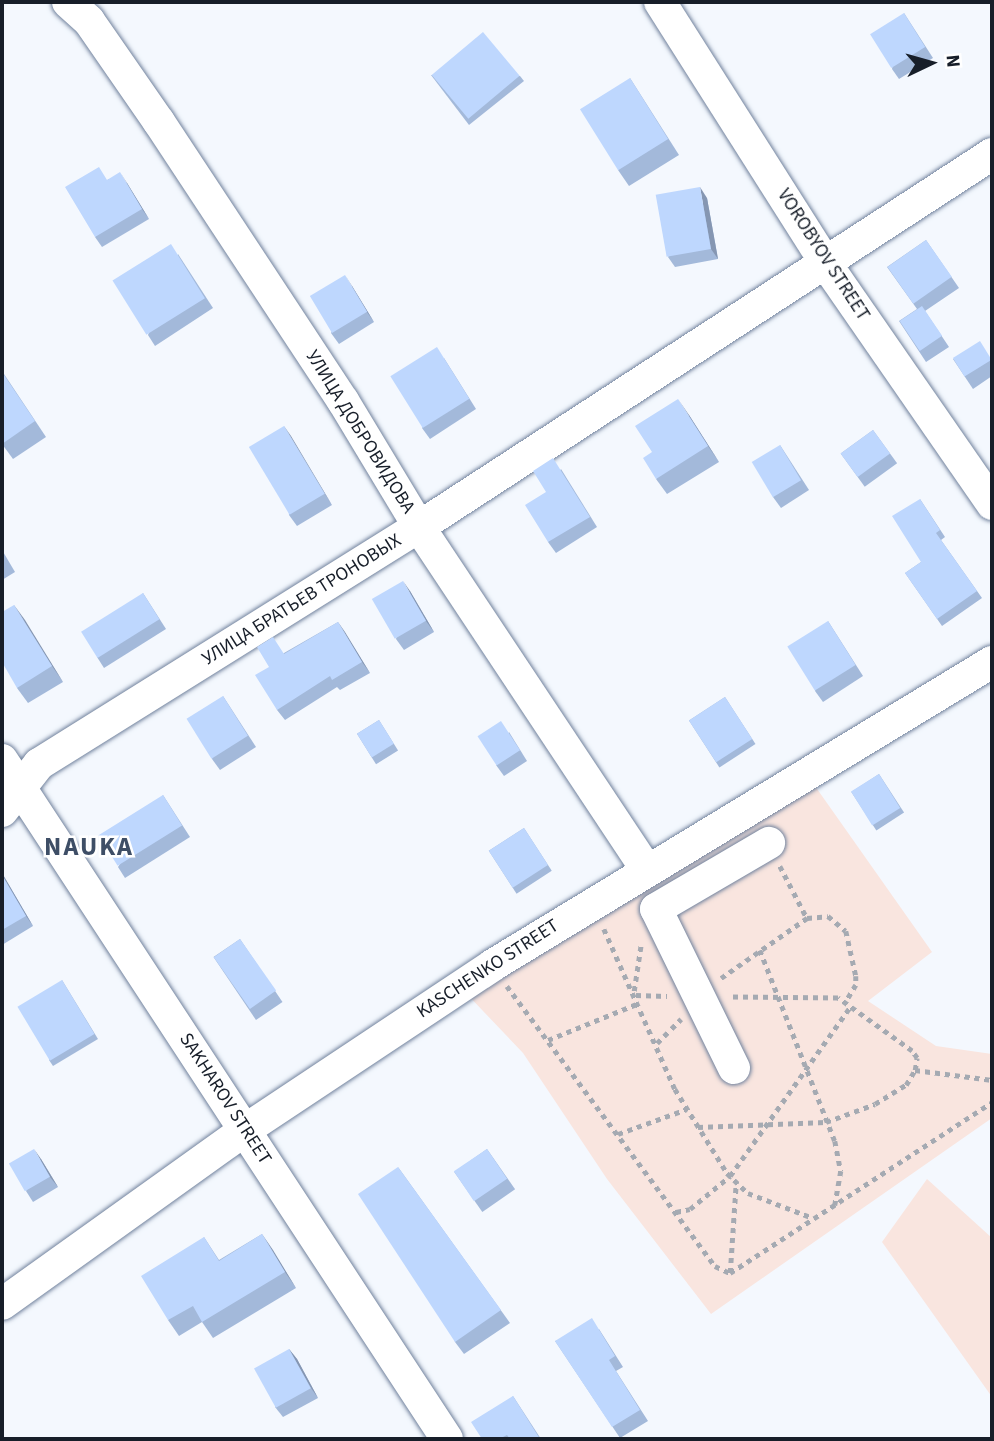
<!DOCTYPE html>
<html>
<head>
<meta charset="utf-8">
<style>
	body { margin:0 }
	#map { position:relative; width:994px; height:1441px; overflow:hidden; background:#f4f8fe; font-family:"Source Sans 3",sans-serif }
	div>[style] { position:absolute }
	.green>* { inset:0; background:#f9e5df }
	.path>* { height:4.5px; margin-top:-2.25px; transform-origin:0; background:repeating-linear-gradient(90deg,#a5aab2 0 5px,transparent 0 10px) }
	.roads { filter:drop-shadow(0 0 2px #71829d) drop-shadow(0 0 2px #71829d) }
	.minor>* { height:32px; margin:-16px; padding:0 16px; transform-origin:16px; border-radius:16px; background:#fff }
	.wall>* { inset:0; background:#a3b9da; transform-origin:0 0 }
	.shaded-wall>* { inset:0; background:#8596b2 }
	.building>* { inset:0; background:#bed7fe; transform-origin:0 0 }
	span { translate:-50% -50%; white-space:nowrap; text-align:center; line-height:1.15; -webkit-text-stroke:5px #fff; paint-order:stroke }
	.street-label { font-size:19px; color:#171e29 }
	.district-label { font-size:26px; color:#3e4e66; font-weight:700; letter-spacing:2px }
	.frame { position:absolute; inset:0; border:4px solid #171e29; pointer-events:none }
	.north { position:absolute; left:896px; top:28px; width:70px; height:70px; -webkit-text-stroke:5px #fff; paint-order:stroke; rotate:85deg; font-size:19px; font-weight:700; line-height:28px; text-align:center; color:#171e29 }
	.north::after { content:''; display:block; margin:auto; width:24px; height:32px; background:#171e29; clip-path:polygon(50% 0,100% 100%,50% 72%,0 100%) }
</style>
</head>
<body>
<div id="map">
	<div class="green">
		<div style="clip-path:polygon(815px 786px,932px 952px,868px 1001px,936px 1046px,992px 1054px,992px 1118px,711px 1314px,607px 1179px,523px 1053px,464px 991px)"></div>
		<div style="clip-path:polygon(927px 1179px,992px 1238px,992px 1397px,882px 1242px)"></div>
	</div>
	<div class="path">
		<div style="left:780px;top:866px;width:59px;rotate:62.6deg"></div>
		<div style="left:604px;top:929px;width:175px;rotate:66.1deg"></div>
		<div style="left:675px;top:1089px;width:99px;rotate:58.2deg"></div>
		<div style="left:727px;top:1173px;width:29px;rotate:44deg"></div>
		<div style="left:748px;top:1193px;width:70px;rotate:21deg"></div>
		<div style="left:760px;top:950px;width:205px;rotate:68.6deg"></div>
		<div style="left:835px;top:1141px;width:31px;rotate:79deg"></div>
		<div style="left:841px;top:1171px;width:35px;rotate:100deg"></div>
		<div style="left:721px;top:978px;width:105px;rotate:-34.9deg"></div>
		<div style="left:807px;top:918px;width:21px;rotate:-5deg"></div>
		<div style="left:828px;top:916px;width:23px;rotate:40deg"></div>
		<div style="left:846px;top:931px;width:46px;rotate:77.5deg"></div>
		<div style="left:856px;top:976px;width:9px;rotate:90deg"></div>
		<div style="left:856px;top:985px;width:21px;rotate:121deg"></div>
		<div style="left:507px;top:986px;width:349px;rotate:53.4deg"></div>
		<div style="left:715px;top:1266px;width:17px;rotate:25deg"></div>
		<div style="left:730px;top:1273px;width:313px;rotate:-33.1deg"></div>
		<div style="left:634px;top:991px;width:48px;rotate:-81.5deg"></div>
		<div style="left:636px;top:995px;width:31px;rotate:2deg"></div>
		<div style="left:548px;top:1040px;width:98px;rotate:-22.1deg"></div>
		<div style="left:657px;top:1043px;width:34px;rotate:-45deg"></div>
		<div style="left:915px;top:1070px;width:78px;rotate:7.4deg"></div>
		<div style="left:698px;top:1127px;width:128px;rotate:-2.2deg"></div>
		<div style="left:826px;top:1122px;width:52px;rotate:-20.2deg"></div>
		<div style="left:875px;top:1104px;width:36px;rotate:-32deg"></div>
		<div style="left:906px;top:1085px;width:17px;rotate:-59deg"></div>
		<div style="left:915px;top:1070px;width:12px;rotate:-81deg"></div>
		<div style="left:917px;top:1058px;width:9px;rotate:-126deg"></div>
		<div style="left:912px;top:1051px;width:91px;rotate:-144.4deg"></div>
		<div style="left:838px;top:998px;width:108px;rotate:-179.5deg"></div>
		<div style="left:618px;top:1134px;width:73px;rotate:-19.9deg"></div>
		<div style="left:676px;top:1212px;width:14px;rotate:-12deg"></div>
		<div style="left:690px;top:1209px;width:52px;rotate:-39.5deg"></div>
		<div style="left:730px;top:1176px;width:207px;rotate:-54.6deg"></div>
		<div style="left:730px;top:1273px;width:91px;rotate:-86.2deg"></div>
	</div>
	<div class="roads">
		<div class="minor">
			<div style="left:68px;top:2px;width:28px;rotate:42deg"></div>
			<div style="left:89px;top:21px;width:123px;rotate:55.3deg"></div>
			<div style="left:159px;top:122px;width:334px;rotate:56.6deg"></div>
			<div style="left:343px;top:401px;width:147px;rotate:58.9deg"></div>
			<div style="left:419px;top:527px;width:410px;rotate:56.4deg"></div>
			<div style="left:660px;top:2px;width:310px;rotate:57.6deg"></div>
			<div style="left:826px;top:264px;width:292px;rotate:55.3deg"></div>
			<div style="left:2px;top:760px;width:812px;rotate:56.76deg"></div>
			<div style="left:2px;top:811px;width:60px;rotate:-51.8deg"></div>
			<div style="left:39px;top:764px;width:448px;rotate:-32deg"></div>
			<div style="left:419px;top:527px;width:684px;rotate:-33.06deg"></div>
			<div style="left:734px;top:1068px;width:177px;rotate:-116.1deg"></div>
			<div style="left:656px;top:909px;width:131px;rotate:-30.3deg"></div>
			<div style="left:2px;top:1304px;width:299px;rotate:-35.6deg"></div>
			<div style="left:245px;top:1130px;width:298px;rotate:-33.6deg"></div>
			<div style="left:493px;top:965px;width:584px;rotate:-31.27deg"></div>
		</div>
	</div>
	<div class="wall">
		<div style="clip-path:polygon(904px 13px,933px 58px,899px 79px,892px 69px)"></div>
		<div style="clip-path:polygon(431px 75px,520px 76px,524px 81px,469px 125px)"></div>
		<div style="clip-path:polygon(630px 78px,679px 155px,629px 186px,618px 170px)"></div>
		<div style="clip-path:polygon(108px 179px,127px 183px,149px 219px,102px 247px,95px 237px)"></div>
		<div style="clip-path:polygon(707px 198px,718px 259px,675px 267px,668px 257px)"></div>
		<div style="clip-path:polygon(926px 240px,959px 288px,925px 311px,949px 347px,926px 362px,899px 321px,917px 309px,887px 267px)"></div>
		<div style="clip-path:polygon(178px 254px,213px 308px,155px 346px,148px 335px)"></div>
		<div style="clip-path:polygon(352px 286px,374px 322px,339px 344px,331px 333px)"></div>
		<div style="clip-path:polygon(444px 358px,476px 409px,430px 439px,422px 428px)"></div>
		<div style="clip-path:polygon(953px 359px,992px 359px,992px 376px,973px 389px)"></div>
		<div style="clip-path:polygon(2px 371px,46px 437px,13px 459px,2px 444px)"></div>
		<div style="clip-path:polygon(689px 415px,719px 462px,667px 494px,656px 479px)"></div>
		<div style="clip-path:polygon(284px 426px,332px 505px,297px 526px,289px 515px)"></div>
		<div style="left:873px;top:430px;width:41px;height:40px;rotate:54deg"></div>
		<div style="clip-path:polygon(780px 445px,809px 490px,781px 508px,773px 497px)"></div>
		<div style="clip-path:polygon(561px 469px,597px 527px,556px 553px,548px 542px,546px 492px)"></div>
		<div style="clip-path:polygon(920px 499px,945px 537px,941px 540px,982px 598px,942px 626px,905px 573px,921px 562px)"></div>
		<div style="clip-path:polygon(2px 550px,15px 572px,2px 580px)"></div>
		<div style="clip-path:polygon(410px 591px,434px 632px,404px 650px,396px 639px)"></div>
		<div style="clip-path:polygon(143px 593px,166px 629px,104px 668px,97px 657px)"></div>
		<div style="clip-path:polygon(14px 605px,63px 682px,28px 703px,17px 688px)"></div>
		<div style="clip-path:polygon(828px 621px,863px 676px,823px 702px,815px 691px)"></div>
		<div style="clip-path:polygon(338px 622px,370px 673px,340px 690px,337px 687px,285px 720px,277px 710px,269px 667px,284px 653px)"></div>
		<div style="clip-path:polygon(223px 696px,256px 747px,220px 770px,212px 759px)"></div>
		<div style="left:725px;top:697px;width:56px;height:43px;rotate:57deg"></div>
		<div style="left:379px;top:720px;width:36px;height:26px;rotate:58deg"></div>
		<div style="clip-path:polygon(509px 732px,527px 761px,504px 776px,496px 765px)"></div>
		<div style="left:879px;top:774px;width:46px;height:33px;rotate:57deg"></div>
		<div style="clip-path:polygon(163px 795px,190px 837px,125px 878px,118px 867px)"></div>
		<div style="left:524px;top:828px;width:51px;height:42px;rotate:57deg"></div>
		<div style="clip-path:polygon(2px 873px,33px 926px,2px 945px)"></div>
		<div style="left:240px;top:939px;width:76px;height:32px;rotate:56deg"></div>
		<div style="clip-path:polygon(62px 980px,98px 1039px,53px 1066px,49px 1060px)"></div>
		<div style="left:487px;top:1149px;width:49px;height:40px;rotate:55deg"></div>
		<div style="clip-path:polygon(41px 1159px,58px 1187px,33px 1202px,26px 1191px)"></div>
		<div style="clip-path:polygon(398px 1167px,510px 1323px,464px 1354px,455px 1342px)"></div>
		<div style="clip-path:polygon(262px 1234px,296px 1288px,213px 1338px,202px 1322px,179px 1336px,168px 1320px,204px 1237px,219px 1260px)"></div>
		<div style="clip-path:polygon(599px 1329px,623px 1367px,616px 1371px,648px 1421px,620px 1438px,555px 1341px)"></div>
		<div style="clip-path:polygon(289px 1349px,297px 1359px,318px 1398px,283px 1417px,275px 1407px)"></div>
		<div style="clip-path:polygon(513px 1396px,541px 1439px,482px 1439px)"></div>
	</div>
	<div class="shaded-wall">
		<div style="clip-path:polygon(120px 172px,127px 183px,149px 219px,142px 209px)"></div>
		<div style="clip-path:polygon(700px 187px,707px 198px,718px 259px,711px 249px)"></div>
		<div style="clip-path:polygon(345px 275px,352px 286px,374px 322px,367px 312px)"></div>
		<div style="clip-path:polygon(678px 399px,689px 415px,719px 462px,708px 446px)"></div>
		<div style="clip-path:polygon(284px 426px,291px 436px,332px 505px,325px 494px)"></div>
		<div style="clip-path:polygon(403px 581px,410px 591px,434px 632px,426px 621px)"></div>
		<div style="clip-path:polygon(14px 605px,25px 620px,63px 682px,52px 666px)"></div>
		<div style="clip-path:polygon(338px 622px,345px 632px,370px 673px,362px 662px)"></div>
		<div style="clip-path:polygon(2px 873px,33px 926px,26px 916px,2px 875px)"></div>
		<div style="clip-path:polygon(34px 1149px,41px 1159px,58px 1187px,50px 1177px)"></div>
		<div style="clip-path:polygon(262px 1234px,273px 1250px,296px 1288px,285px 1272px)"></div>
		<div style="clip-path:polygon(289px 1349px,297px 1359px,318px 1398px,311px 1388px)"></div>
	</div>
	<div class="building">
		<div style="left:904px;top:13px;width:40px;height:40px;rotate:58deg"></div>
		<div style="left:483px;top:32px;width:57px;height:67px;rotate:50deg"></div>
		<div style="left:630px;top:78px;width:72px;height:59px;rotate:58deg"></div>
		<div style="clip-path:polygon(99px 167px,107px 180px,120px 172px,142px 209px,95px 237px,65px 187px)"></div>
		<div style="left:700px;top:187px;width:63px;height:45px;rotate:80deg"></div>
		<div style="left:926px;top:240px;width:45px;height:47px;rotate:55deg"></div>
		<div style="left:171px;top:244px;width:64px;height:69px;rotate:58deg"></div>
		<div style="left:345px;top:275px;width:43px;height:41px;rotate:59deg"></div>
		<div style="left:922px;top:306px;width:36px;height:27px;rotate:56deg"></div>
		<div style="left:980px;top:341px;width:22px;height:32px;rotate:58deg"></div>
		<div style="left:437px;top:347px;width:61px;height:55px;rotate:58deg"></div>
		<div style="clip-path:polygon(2px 372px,35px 421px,2px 444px)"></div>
		<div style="clip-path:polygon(678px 399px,708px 446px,656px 479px,643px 458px,652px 452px,635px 426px)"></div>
		<div style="left:284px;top:426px;width:79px;height:41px;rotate:59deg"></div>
		<div style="left:873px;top:430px;width:29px;height:40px;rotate:54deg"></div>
		<div style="left:780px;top:445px;width:41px;height:33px;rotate:59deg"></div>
		<div style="clip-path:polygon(553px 458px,590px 517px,548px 542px,525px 505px,546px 492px,533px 471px)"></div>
		<div style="clip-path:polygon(920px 499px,940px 530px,936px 533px,977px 591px,937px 619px,905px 573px,921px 562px,892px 516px)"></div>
		<div style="left:403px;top:581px;width:46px;height:36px;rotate:60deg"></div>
		<div style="left:143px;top:593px;width:31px;height:73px;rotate:58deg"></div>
		<div style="clip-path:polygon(14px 605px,52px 666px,17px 688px,2px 662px,2px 612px)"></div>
		<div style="left:828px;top:621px;width:52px;height:48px;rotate:58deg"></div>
		<div style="clip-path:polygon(338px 622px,362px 662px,332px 680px,330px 676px,277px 710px,255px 675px,269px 667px,257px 647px,273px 637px,284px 654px)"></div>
		<div style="left:223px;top:696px;width:47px;height:43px;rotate:58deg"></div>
		<div style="left:725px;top:697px;width:50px;height:43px;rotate:57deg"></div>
		<div style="left:379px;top:720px;width:28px;height:26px;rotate:58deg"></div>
		<div style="left:501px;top:721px;width:35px;height:28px;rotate:57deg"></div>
		<div style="left:879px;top:774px;width:40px;height:33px;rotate:58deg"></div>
		<div style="left:163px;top:795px;width:36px;height:76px;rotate:58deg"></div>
		<div style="left:524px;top:828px;width:44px;height:42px;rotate:57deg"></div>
		<div style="clip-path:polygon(2px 875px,26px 916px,2px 930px)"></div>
		<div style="left:240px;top:939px;width:63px;height:32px;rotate:55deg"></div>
		<div style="left:62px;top:980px;width:63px;height:52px;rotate:59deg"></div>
		<div style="left:34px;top:1149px;width:32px;height:29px;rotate:60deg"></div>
		<div style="left:487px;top:1149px;width:36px;height:40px;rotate:56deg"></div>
		<div style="clip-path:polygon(398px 1167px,501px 1310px,455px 1342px,358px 1194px)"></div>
		<div style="clip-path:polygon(262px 1234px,285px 1272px,202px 1322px,193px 1306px,168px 1320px,141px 1276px,204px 1237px,219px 1261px)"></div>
		<div style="clip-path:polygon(592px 1318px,615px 1356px,609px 1360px,640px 1410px,612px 1427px,555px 1341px)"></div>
		<div style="left:289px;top:1349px;width:45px;height:40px;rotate:61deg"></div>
		<div style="clip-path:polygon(513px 1396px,540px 1439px,510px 1439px,507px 1435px,499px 1439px,482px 1439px,471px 1422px)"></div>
	</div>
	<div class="street-label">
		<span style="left:823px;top:255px;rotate:57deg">VOROBYOV STREET</span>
		<span style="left:360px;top:432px;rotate:58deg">УЛИЦА ДОБРОВИДОВА</span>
		<span style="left:302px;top:600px;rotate:-32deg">УЛИЦА БРАТЬЕВ ТРОНОВЫХ</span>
		<span style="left:488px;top:969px;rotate:-33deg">KASCHENKO STREET</span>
		<span style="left:225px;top:1099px;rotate:57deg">SAKHAROV STREET</span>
	</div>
	<div class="district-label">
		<span style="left:89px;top:847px">NAUKA</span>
	</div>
	<div class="frame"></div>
	<div class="north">N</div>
</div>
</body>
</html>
